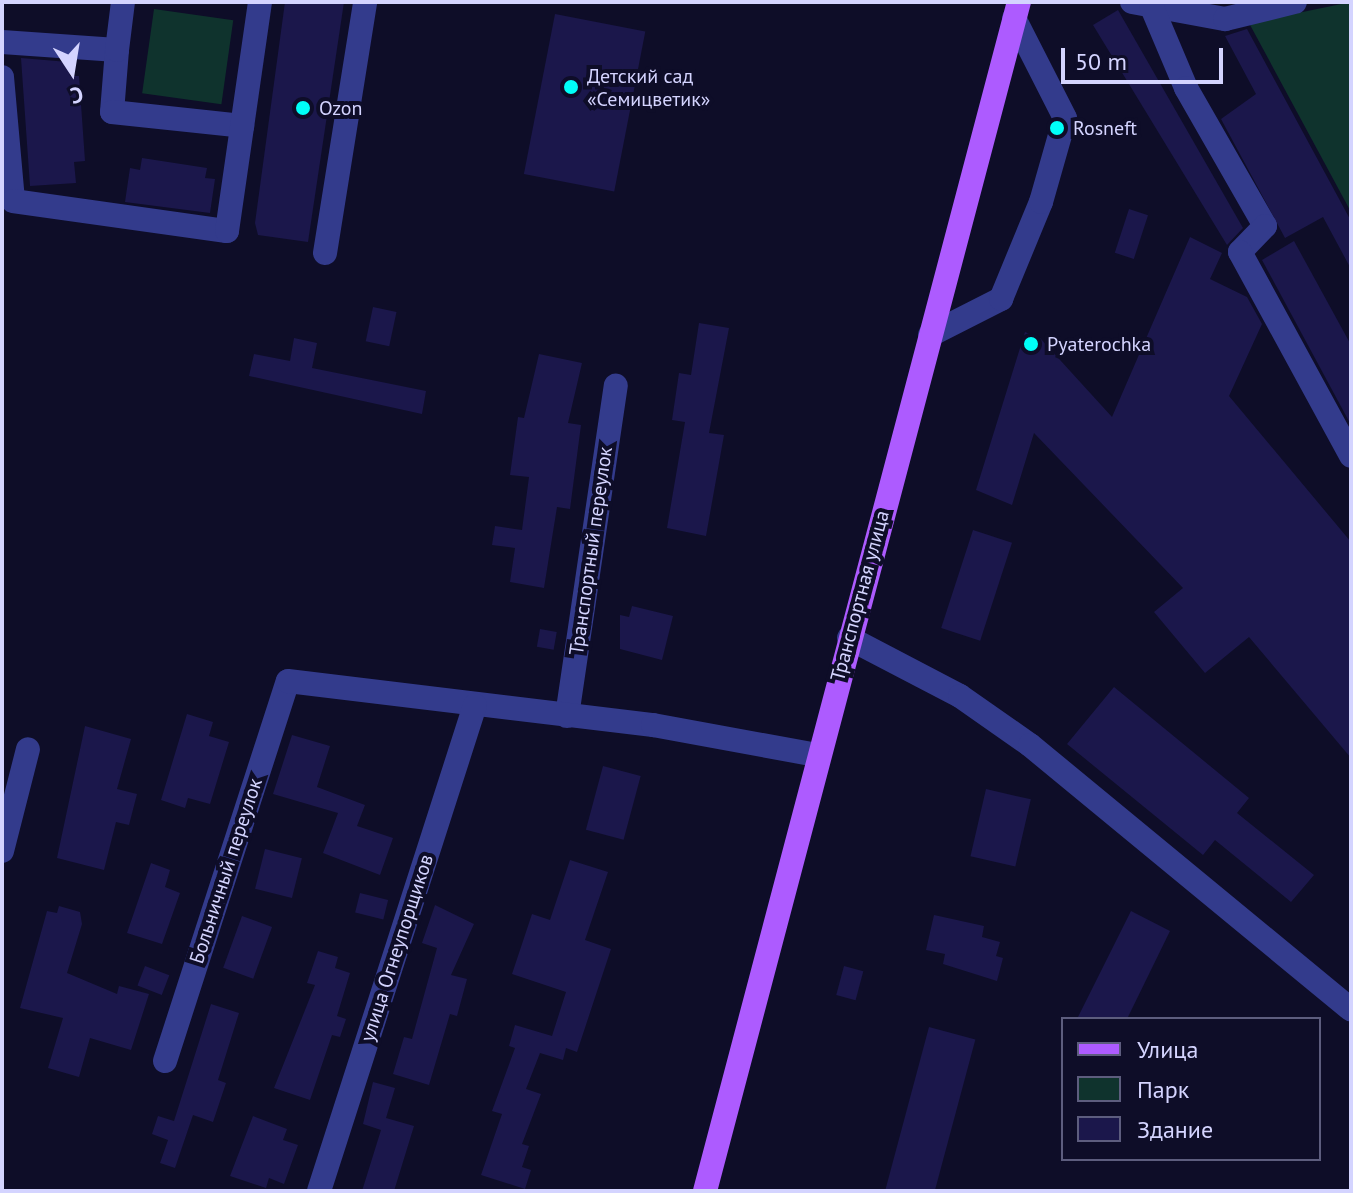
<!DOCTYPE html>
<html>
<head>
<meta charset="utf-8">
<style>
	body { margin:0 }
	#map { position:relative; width:1353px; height:1193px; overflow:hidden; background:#0e0d28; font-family:"PT Sans",sans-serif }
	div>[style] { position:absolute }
	.green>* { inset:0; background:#0f332d; transform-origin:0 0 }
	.building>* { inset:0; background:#1b174b; transform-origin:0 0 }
	.minor>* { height:24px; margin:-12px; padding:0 12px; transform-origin:12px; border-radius:12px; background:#333b8c }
	.major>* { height:24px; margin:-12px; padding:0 12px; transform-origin:12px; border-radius:12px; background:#ad5bff }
	.dots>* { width:22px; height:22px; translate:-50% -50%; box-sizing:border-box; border:4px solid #0e0d28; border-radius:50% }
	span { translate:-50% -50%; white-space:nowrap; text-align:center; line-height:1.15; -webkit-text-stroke:8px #0e0d28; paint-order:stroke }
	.poi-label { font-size:20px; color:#d4d4ff }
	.left { translate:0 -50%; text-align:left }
	.street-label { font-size:20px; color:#d4d4ff }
	.frame { position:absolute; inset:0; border:4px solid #d4d4ff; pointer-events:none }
	.legend { position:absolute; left:1061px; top:1017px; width:260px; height:144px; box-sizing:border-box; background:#0e0d28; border:2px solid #5d5d7e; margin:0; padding:10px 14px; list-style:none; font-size:24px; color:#d4d4ff }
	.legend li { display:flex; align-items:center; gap:16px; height:40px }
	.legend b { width:40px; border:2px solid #5d5d7e }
	.north { position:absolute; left:32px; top:32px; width:80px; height:80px; -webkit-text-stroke:6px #0e0d28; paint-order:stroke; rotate:168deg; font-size:22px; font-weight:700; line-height:32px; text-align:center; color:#d4d4ff }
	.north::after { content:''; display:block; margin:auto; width:28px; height:36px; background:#d4d4ff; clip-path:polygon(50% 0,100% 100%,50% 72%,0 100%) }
	.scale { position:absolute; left:1061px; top:48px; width:162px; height:36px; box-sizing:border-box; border:4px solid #d4d4ff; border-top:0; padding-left:10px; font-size:24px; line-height:28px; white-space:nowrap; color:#d4d4ff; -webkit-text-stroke:6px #0e0d28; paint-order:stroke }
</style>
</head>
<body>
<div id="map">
	<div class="green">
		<div style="clip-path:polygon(1351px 2px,1351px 212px,1249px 23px)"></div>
		<div style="left:154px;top:9px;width:80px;height:85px;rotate:8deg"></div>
	</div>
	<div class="building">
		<div style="clip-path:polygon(285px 2px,344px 2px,308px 242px,258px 235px,255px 223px)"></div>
		<div style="clip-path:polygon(1118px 10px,1243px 228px,1227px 245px,1093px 25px)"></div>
		<div style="left:555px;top:14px;width:92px;height:163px;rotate:11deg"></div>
		<div style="clip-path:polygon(1247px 29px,1351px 221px,1351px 269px,1323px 217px,1285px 238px,1221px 119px,1256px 94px,1225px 36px)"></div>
		<div style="clip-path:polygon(21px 58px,68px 62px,70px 76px,79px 76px,85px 161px,74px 162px,76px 183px,30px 186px)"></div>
		<div style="clip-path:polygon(142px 158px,207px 168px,205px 178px,215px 179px,210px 213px,125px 202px,130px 168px,140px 170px)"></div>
		<div style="left:1129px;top:209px;width:20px;height:46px;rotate:18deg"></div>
		<div style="clip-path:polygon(1190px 237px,1222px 253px,1210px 279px,1247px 297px,1262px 324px,1229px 396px,1351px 542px,1351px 758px,1249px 637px,1205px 673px,1154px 612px,1183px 588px,1034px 433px,1012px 505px,976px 490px,1025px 332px,1040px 338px,1112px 417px)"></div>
		<div style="clip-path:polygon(1294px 241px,1351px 345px,1351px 425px,1262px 260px)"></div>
		<div style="left:373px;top:307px;width:24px;height:35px;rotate:12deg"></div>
		<div style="clip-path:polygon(699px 323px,729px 328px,709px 433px,724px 435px,706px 536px,667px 528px,685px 422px,672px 420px,679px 373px,691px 375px)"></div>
		<div style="clip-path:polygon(294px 338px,317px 343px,312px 368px,426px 391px,422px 414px,249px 376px,254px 354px,290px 361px)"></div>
		<div style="clip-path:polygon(539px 354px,582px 363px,568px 423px,581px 425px,570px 509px,557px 507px,544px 588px,510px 582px,515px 548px,492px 545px,495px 526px,522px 530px,529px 477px,510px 475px,518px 417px,524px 418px)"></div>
		<div style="left:973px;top:530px;width:41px;height:103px;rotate:18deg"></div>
		<div style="clip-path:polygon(632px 606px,673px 616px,662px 660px,620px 649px,620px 615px,629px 617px)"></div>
		<div style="left:540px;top:629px;width:17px;height:18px;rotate:10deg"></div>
		<div style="clip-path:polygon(1114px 687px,1249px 798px,1237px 813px,1314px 875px,1291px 902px,1215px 840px,1203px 855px,1067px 744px)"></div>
		<div style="clip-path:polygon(187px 714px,213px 722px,209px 736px,229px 742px,210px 804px,188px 798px,185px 808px,161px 800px)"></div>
		<div style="clip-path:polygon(85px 726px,131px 739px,117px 789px,137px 794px,129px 825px,116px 822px,104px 870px,57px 858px)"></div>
		<div style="clip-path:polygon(292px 735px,330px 746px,317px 787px,365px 805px,357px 826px,393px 838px,380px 875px,323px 853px,338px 813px,273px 794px)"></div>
		<div style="left:603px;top:766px;width:39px;height:66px;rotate:15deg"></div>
		<div style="left:986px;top:789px;width:46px;height:69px;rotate:13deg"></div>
		<div style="left:265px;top:849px;width:38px;height:41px;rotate:14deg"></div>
		<div style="clip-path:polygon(570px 860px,608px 872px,585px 940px,611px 949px,577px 1052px,566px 1048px,563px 1060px,540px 1053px,526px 1089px,541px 1094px,522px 1144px,529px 1146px,522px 1167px,531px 1170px,525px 1189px,481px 1175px,502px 1114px,492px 1111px,515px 1048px,509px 1046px,515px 1025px,552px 1036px,566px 992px,512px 974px,532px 914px,550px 920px)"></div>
		<div style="clip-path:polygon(151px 863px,170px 870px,165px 887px,180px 893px,162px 944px,127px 933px)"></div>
		<div style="left:360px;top:893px;width:29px;height:20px;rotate:14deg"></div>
		<div style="clip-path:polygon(435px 905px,474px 924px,451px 975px,467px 979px,457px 1016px,450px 1014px,429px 1085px,393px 1074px,404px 1037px,412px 1039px,437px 948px,422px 943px)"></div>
		<div style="clip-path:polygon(59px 906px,80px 912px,82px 924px,67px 973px,117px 994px,119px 986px,149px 994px,131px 1050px,90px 1038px,79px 1077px,48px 1068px,63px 1018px,20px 1008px,47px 911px,57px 913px)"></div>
		<div style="clip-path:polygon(1131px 911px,1170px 931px,1127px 1019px,1077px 1019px)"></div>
		<div style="clip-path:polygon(934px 915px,984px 926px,982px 937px,1000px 942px,996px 956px,1003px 958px,997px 981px,943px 964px,945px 954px,926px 950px)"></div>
		<div style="left:242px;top:916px;width:32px;height:55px;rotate:20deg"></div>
		<div style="clip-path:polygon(318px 951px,338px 957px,335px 968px,350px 973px,337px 1016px,346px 1019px,340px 1037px,332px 1035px,310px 1100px,274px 1088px,315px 985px,307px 983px)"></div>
		<div style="left:145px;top:966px;width:26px;height:21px;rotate:21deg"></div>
		<div style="left:844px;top:966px;width:20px;height:30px;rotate:15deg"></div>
		<div style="clip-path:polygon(211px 1004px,239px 1013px,218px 1080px,226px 1083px,213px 1122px,193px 1115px,175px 1168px,160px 1163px,168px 1140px,152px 1134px,158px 1116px,174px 1121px)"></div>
		<div style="left:929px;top:1027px;width:48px;height:170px;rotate:15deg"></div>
		<div style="clip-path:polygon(373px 1082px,395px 1088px,386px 1118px,414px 1126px,394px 1191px,362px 1191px,381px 1130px,363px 1124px)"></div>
		<div style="clip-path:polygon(253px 1116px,287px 1129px,283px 1140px,298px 1145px,284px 1184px,269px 1178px,266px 1188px,230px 1176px)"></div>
	</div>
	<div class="minor">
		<div style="left:1132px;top:2px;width:95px;rotate:10.4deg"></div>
		<div style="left:1225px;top:19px;width:72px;rotate:-13.7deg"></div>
		<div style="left:1151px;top:5px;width:90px;rotate:67.1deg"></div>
		<div style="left:1186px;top:88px;width:159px;rotate:60.2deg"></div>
		<div style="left:1265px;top:226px;width:36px;rotate:134deg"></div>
		<div style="left:1240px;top:252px;width:232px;rotate:61.4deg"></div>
		<div style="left:2px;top:42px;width:115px;rotate:4deg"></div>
		<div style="left:117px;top:50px;width:62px;rotate:94.6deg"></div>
		<div style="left:112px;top:112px;width:131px;rotate:6.1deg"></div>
		<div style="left:117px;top:50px;width:48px;rotate:-82.9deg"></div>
		<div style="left:2px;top:77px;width:124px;rotate:84.9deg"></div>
		<div style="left:13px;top:201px;width:216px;rotate:8deg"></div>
		<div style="left:227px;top:231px;width:231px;rotate:-81.8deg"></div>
		<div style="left:325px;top:253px;width:254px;rotate:-80.9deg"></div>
		<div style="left:930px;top:335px;width:80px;rotate:-26.9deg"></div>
		<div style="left:1001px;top:299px;width:105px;rotate:-67.6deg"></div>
		<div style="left:1041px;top:202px;width:87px;rotate:-74.1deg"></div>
		<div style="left:1065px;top:118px;width:112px;rotate:-117deg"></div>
		<div style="left:849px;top:638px;width:125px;rotate:27.6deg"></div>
		<div style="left:960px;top:696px;width:85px;rotate:35deg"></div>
		<div style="left:1030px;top:745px;width:416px;rotate:39.5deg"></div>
		<div style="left:567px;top:716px;width:334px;rotate:-81.6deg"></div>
		<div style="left:2px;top:851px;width:105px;rotate:-75.7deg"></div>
		<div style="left:165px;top:1061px;width:399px;rotate:-72.1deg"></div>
		<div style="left:288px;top:681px;width:368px;rotate:6.9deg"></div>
		<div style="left:653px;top:725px;width:167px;rotate:10.4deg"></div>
		<div style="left:319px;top:1191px;width:510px;rotate:-72.2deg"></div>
	</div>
	<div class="major">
		<div style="left:705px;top:1191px;width:1230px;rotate:-75.21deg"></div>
	</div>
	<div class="dots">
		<div style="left:571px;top:87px;background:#00fff8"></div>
		<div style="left:303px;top:108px;background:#00fff8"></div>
		<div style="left:1057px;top:128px;background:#00fff8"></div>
		<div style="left:1031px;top:344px;background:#00fff8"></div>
	</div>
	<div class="poi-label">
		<span class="left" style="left:587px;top:88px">Детский сад<br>«Семицветик»</span>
		<span class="left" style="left:319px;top:108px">Ozon</span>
		<span class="left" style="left:1073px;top:128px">Rosneft</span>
		<span class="left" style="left:1047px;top:344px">Pyaterochka</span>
	</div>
	<div class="street-label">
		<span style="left:591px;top:551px;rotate:-82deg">Транспортный переулок</span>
		<span style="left:860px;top:596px;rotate:-75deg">Транспортная улица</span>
		<span style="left:226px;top:871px;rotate:-72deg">Больничный переулок</span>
		<span style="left:397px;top:948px;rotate:-72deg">улица Огнеупорщиков</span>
	</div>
	<div class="frame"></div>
	<ul class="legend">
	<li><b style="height:10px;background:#ad5bff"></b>Улица</li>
	<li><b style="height:22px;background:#0f332d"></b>Парк</li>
	<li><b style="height:22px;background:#1b174b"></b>Здание</li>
	</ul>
	<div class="north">С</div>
	<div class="scale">50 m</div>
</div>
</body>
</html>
